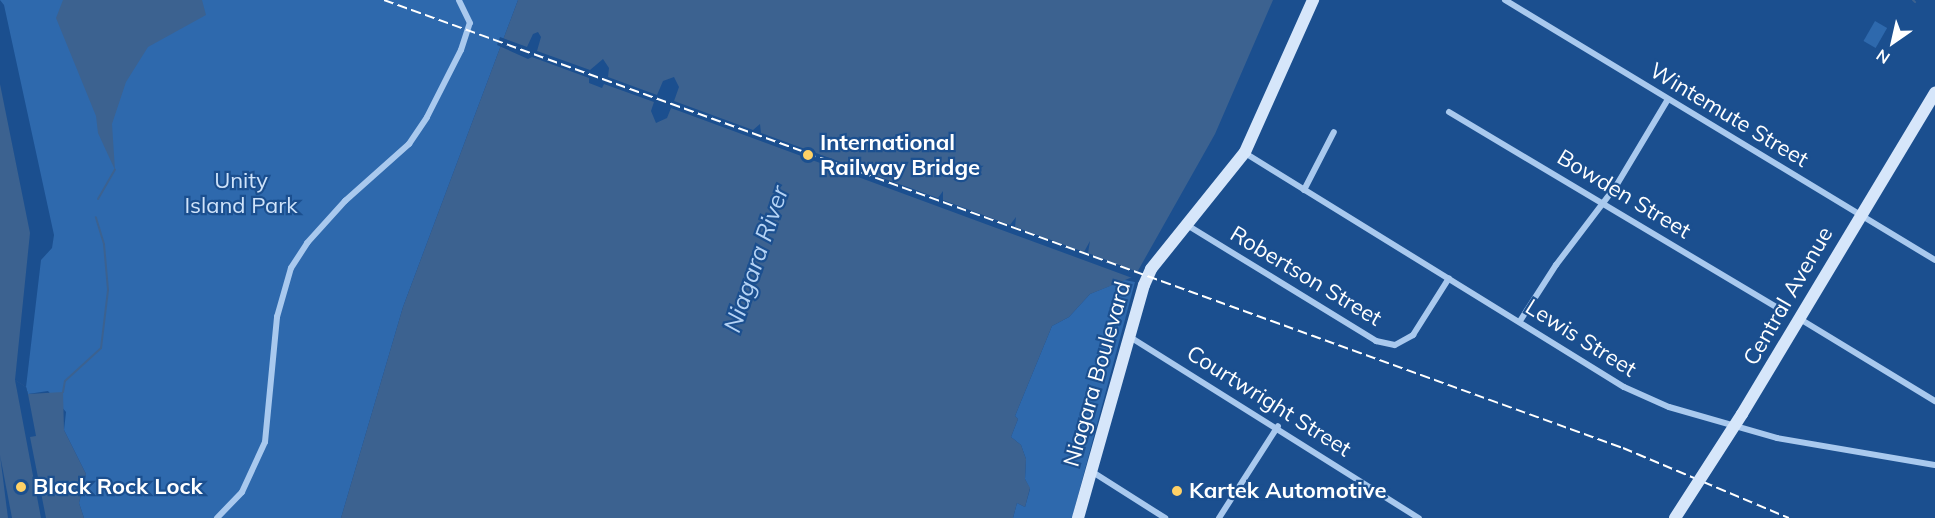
<!DOCTYPE html>
<style>
body{margin:0}
#map{position:relative;width:1935px;height:518px;overflow:hidden;background:#1b4f8f;font-family:Mulish,sans-serif}
div>[style]{position:absolute}
[style*='--x']{left:calc(var(--x)*1px);top:calc(var(--y)*1px);width:calc(var(--w)*1px);rotate:calc(var(--a)*1deg)}
.green>*{inset:0;background:#2e69ad;transform-origin:0 0}
.water>*{inset:0;background:#3c6290}
.pier>*{inset:0;background:#1b4f8f}
.stream>*{height:2px;margin:-1px;padding:0 1px;transform-origin:1px;border-radius:1px;background:#3c6290}
.street>*{height:6px;margin:-3px;padding:0 3px;transform-origin:3px;border-radius:3px;background:#a9c9ee}
.secondary>*{height:12px;margin:-6px;padding:0 6px;transform-origin:6px;border-radius:6px;background:#d6e6fa}
.rail>*{height:2px;margin-top:-1px;transform-origin:0;background:repeating-linear-gradient(90deg,#fff 0 10px,transparent 0 14.5px)}
.secondary-bridge>*{height:12px;margin:-6px;padding:0 6px;transform-origin:6px;border-radius:6px;background:#d6e6fa}
.dots>*{width:16px;height:16px;translate:-50% -50%;box-sizing:border-box;border:3px solid #1b4f8f;border-radius:50%}
span{translate:-50% -50%;white-space:nowrap;text-align:center;line-height:1.15;-webkit-text-stroke:4.5px #1b4f8f;paint-order:stroke}
.street-label{font-size:22px;color:#fff}
.poi-label{font-size:22px;color:#fff;font-weight:700}
.left{translate:0 -50%;text-align:left}
.park-label{font-size:22px;color:#cfe3fa}
.water-label{font-size:24px;color:#b5d3f5;font-style:italic}
.north{position:absolute;left:1863px;top:12px;width:60px;height:60px;-webkit-text-stroke:4px #1b4f8f;paint-order:stroke;rotate:214deg;font-size:16px;font-weight:700;line-height:24px;text-align:center;color:#fff}
.north::after{content:'';display:block;margin:auto;width:21px;height:27px;background:#fff;clip-path:polygon(50% 0,100% 100%,50% 72%,0 100%)}
</style>
<div id="map">
<div class="green">
<i style="clip-path:polygon(0 0,518px 0,403px 307px,341px 518px,84px 518px,79px 503px,86px 474px,64px 430px,66px 412px,48px 391px,28px 394px,26px 387px,41px 260px,52px 248px,54px 235px,4px 5px)"></i>
<i style="left:1875px;top:21px;width:14px;height:23px;rotate:30deg"></i>
<i style="clip-path:polygon(1124px 280px,1135px 282px,1072px 518px,1013px 518px,1017px 503px,1025px 507px,1030px 489px,1025px 479px,1026px 459px,1021px 445px,1011px 437px,1018px 419px,1015px 416px,1052px 326px,1069px 317px,1090px 294px)"></i>
</div>
<div class="water">
<i style="clip-path:polygon(63px 0,202px 0,206px 15px,148px 47px,126px 82px,112px 124px,115px 170px,98px 133px,96px 116px,56px 18px)"></i>
<i style="clip-path:polygon(518px 0,1273px 0,1215px 134px,1135px 276px,1090px 294px,1069px 317px,1052px 326px,1015px 416px,1018px 419px,1011px 437px,1021px 445px,1026px 459px,1025px 479px,1030px 488px,1025px 507px,1017px 503px,1013px 518px,341px 518px,403px 307px)"></i>
<i style="clip-path:polygon(0 84px,30px 233px,15px 380px,26px 387px,28px 394px,63px 392px,64px 430px,86px 474px,79px 503px,84px 518px,0 518px)"></i>
</div>
<div class="pier">
<i style="clip-path:polygon(538px 32px,541px 37px,537px 51px,590px 70px,603px 59px,609px 68px,608px 77px,657px 95px,663px 81px,674px 77px,679px 87px,674px 101px,753px 130px,760px 124px,761px 133px,846px 164px,852px 157px,852px 167px,938px 198px,943px 191px,943px 200px,1010px 225px,1016px 217px,1015px 227px,1084px 252px,1090px 241px,1088px 253px,1140px 273px,1135px 279px,671px 108px,667px 118px,656px 123px,651px 111px,654px 102px,604px 84px,602px 88px,589px 83px,589px 78px,532px 57px,528px 59px,497px 45px,500px 37px,527px 47px,533px 34px)"></i>
<i style="clip-path:polygon(15px 380px,26px 387px,28px 394px,36px 436px,30px 437px,46px 518px,41px 518px)"></i>
<i style="clip-path:polygon(0 455px,12px 518px,8px 518px)"></i>
</div>
<div class="stream">
<i style="--x:1913;--y:0;--w:3;--a:45"></i>
<i style="--x:98;--y:199;--w:34;--a:-60"></i>
<i style="--x:63;--y:392;--w:11;--a:-80"></i>
<i style="--x:65;--y:381;--w:49;--a:-42.5"></i>
<i style="--x:101;--y:348;--w:58;--a:-83.1"></i>
<i style="--x:108;--y:290;--w:46;--a:-95"></i>
<i style="--x:104;--y:244;--w:28;--a:-107"></i>
</div>
<div class="street">
<i style="--x:1505;--y:0;--w:502;--a:31.16"></i>
<i style="--x:1449;--y:112;--w:385;--a:30.8"></i>
<i style="--x:1245;--y:153;--w:445;--a:31.7"></i>
<i style="--x:1624;--y:387;--w:49;--a:24"></i>
<i style="--x:1669;--y:407;--w:112;--a:16"></i>
<i style="--x:1777;--y:438;--w:160;--a:9.7"></i>
<i style="--x:1304;--y:190;--w:65;--a:-62.7"></i>
<i style="--x:1187;--y:225;--w:222;--a:31.5"></i>
<i style="--x:1376;--y:341;--w:19;--a:12"></i>
<i style="--x:1395;--y:345;--w:21;--a:-29"></i>
<i style="--x:1413;--y:335;--w:67;--a:-57.7"></i>
<i style="--x:1800;--y:319;--w:158;--a:31.3"></i>
<i style="--x:1520;--y:321;--w:67;--a:-57.3"></i>
<i style="--x:1556;--y:265;--w:99;--a:-52.8"></i>
<i style="--x:1616;--y:186;--w:101;--a:-59.1"></i>
<i style="--x:1130;--y:337;--w:341;--a:32.1"></i>
<i style="--x:1091;--y:471;--w:88;--a:32.4"></i>
<i style="--x:217;--y:518;--w:36;--a:-46"></i>
<i style="--x:242;--y:492;--w:55;--a:-65.3"></i>
<i style="--x:265;--y:442;--w:126;--a:-84.5"></i>
<i style="--x:277;--y:317;--w:51;--a:-74.1"></i>
<i style="--x:291;--y:268;--w:30;--a:-57"></i>
<i style="--x:307;--y:243;--w:57;--a:-47.9"></i>
<i style="--x:345;--y:201;--w:86;--a:-41.7"></i>
<i style="--x:409;--y:144;--w:32;--a:-56"></i>
<i style="--x:427;--y:117;--w:75;--a:-63.1"></i>
<i style="--x:461;--y:50;--w:28;--a:-72"></i>
<i style="--x:470;--y:23;--w:25;--a:-116"></i>
<i style="--x:1219;--y:518;--w:109;--a:-57.3"></i>
</div>
<div class="secondary">
<i style="--x:1742;--y:414;--w:375;--a:-59"></i>
<i style="--x:1078;--y:518;--w:242;--a:-74.2"></i>
<i style="--x:1144;--y:285;--w:17;--a:-66"></i>
<i style="--x:1151;--y:269;--w:150;--a:-51.2"></i>
<i style="--x:1245;--y:152;--w:167;--a:-65.9"></i>
</div>
<div class="rail">
<i style="--x:384;--y:0;--w:1318;--a:19.88"></i>
<i style="--x:1623;--y:448;--w:180;--a:22.9"></i>
</div>
<div class="secondary-bridge">
<i style="--x:1675;--y:518;--w:124;--a:-57.2"></i>
</div>
<div class="dots">
<i style="left:808px;top:155px;background:#ffd166"></i>
<i style="left:21px;top:487px;background:#ffd166"></i>
<i style="left:1177px;top:491px;background:#ffd166"></i>
</div>
<div class="street-label">
<span style="left:1729px;top:115px;rotate:31deg">Wintemute Street</span>
<span style="left:1624px;top:194px;rotate:31deg">Bowden Street</span>
<span style="left:1306px;top:276px;rotate:31deg">Robertson Street</span>
<span style="left:1788px;top:296px;rotate:-60deg">Central Avenue</span>
<span style="left:1581px;top:338px;rotate:32deg">Lewis Street</span>
<span style="left:1097px;top:374px;rotate:-74deg">Niagara Boulevard</span>
<span style="left:1269px;top:401px;rotate:32deg">Courtwright Street</span>
</div>
<div class="poi-label">
<span class="left" style="left:820px;top:155px">International<br>Railway Bridge</span>
<span class="left" style="left:33px;top:487px">Black Rock Lock</span>
<span class="left" style="left:1189px;top:491px">Kartek Automotive</span>
</div>
<div class="park-label">
<span style="left:241px;top:193px">Unity<br>Island Park</span>
</div>
<div class="water-label">
<span style="left:756px;top:259px;rotate:-71deg">Niagara River</span>
</div>
<div class="north">N</div>
</div>
